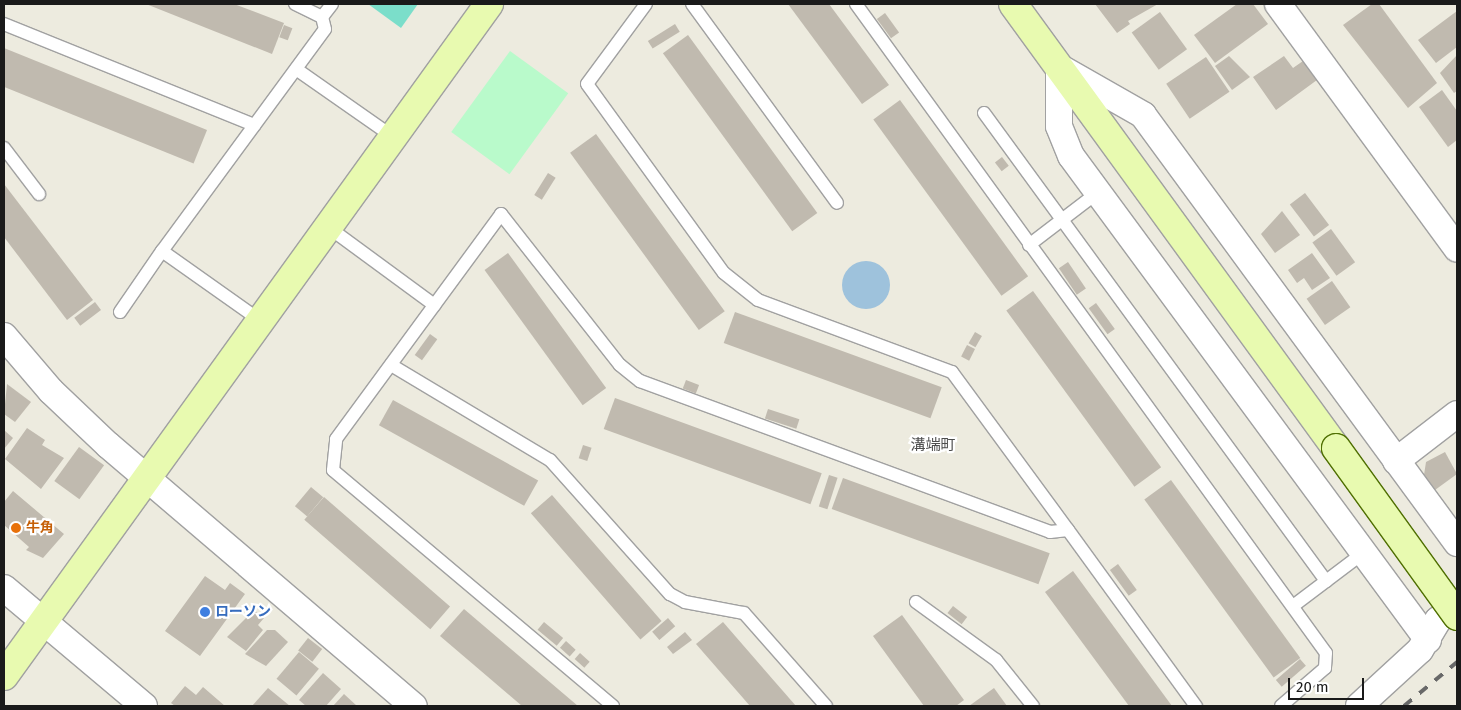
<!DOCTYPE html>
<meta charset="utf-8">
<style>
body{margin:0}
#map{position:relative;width:1461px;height:710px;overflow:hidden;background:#edebdf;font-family:"Fira Sans","Noto Sans JP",sans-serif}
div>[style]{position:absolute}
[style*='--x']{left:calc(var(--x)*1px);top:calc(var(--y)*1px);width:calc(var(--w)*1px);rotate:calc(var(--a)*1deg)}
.park>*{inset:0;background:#b9facb;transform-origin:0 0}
.pitch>*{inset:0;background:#7bdeca}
.water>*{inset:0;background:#9ec2dc}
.round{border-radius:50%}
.building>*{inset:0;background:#c0baaf;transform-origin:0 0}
.roads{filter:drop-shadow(1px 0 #a1a1a1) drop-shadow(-1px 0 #a1a1a1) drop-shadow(0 1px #a1a1a1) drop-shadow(0 -1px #a1a1a1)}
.lane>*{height:12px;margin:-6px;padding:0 6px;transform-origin:6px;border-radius:6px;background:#fff}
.street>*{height:26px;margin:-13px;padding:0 13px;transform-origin:13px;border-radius:13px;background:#fff}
.secondary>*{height:28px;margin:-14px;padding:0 14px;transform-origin:14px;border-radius:14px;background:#e8fab0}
.rail>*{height:4px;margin-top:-2px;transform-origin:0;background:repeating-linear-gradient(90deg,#686868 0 10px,transparent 0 20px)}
.bridges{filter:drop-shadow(1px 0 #507003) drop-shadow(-1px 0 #507003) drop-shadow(0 1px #507003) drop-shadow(0 -1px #507003)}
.secondary-bridge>*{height:28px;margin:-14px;padding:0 14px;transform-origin:14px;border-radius:14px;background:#e8fab0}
.dots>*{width:14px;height:14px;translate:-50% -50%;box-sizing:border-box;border:2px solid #fff;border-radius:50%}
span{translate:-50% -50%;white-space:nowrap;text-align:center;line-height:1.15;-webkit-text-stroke:4.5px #fff;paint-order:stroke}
.food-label{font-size:14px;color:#c56008;font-weight:700}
.left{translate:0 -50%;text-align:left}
.shop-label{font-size:14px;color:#366cbe;font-weight:700}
.neighbourhood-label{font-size:15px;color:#4d4d4d}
.frame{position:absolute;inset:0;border:5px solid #1a1a1a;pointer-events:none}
.scale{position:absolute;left:1288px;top:678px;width:76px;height:22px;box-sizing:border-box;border:2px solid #1a1a1a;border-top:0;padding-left:6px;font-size:15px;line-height:18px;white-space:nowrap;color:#1a1a1a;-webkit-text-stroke:4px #fff;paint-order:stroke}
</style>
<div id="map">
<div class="park">
<i style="left:510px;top:51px;width:72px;height:100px;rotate:36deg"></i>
</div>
<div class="pitch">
<i style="clip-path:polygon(368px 4px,418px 4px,401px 28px)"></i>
</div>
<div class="water">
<i class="round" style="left:842px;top:261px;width:48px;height:48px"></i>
</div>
<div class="building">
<i style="clip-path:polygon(146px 4px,234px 4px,284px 23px,272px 54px)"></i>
<i style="clip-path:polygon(788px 4px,829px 4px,889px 85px,862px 104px)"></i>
<i style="clip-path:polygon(1095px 4px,1158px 4px,1128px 21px,1130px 24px,1117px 33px)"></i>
<i style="clip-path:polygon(1237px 4px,1253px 4px,1268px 24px,1215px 63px,1194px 35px)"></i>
<i style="clip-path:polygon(1372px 4px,1379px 4px,1437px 83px,1408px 108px,1343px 25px)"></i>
<i style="clip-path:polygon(1457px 11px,1457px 47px,1436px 63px,1418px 40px)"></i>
<i style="left:1160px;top:12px;width:46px;height:35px;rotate:54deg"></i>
<i style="left:885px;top:13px;width:24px;height:10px;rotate:54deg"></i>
<i style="left:675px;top:24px;width:9px;height:32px;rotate:58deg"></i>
<i style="left:284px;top:25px;width:9px;height:13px;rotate:21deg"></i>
<i style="left:688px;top:35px;width:220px;height:31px;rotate:54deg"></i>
<i style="left:4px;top:48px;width:219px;height:36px;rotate:22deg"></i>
<i style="clip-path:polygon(1457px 55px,1457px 91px,1454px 93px,1440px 73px)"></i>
<i style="clip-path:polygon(1229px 56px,1250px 77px,1232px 90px,1215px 66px)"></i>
<i style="clip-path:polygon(1284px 56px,1293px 68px,1303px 61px,1317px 80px,1276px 110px,1253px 77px)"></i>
<i style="left:1206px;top:57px;width:42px;height:48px;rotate:56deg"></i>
<i style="clip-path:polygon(1442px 90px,1457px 111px,1457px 140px,1448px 147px,1419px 107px)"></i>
<i style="left:900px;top:100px;width:218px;height:33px;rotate:54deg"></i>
<i style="left:596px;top:134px;width:219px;height:32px;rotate:54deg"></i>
<i style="left:1002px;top:157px;width:11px;height:9px;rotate:52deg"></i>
<i style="left:548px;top:173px;width:9px;height:26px;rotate:32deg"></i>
<i style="clip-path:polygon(4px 184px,93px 300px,67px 320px,4px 237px)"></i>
<i style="left:1305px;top:193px;width:40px;height:19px;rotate:53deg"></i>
<i style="clip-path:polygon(1282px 211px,1300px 235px,1275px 253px,1261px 234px)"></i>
<i style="left:1331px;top:229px;width:41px;height:23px;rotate:54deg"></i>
<i style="left:508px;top:253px;width:167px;height:29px;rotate:54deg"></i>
<i style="clip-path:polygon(1312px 253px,1330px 278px,1312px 290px,1304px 278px,1297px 283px,1288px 270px)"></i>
<i style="left:1068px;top:262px;width:32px;height:11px;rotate:56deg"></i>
<i style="left:1332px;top:281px;width:32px;height:31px;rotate:55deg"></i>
<i style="left:1033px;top:291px;width:218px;height:33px;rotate:54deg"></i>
<i style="left:95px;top:302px;width:10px;height:26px;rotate:53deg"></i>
<i style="left:1096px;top:303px;width:32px;height:9px;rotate:54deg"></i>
<i style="left:735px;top:312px;width:220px;height:33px;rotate:20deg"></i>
<i style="left:975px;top:332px;width:8px;height:13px;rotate:30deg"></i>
<i style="left:430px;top:334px;width:9px;height:26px;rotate:36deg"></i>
<i style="left:967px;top:345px;width:9px;height:13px;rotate:27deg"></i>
<i style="left:686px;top:380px;width:14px;height:9px;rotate:21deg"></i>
<i style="clip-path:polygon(7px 384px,31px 402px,15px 422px,4px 414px)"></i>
<i style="left:615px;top:398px;width:220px;height:33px;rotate:20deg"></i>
<i style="left:393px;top:400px;width:166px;height:29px;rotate:29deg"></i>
<i style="left:768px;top:409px;width:33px;height:10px;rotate:18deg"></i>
<i style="clip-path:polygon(27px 428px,45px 440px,42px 445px,64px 458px,41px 489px,5px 459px)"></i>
<i style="clip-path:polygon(4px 430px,13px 438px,4px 449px)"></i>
<i style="left:583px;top:445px;width:9px;height:14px;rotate:18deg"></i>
<i style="left:79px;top:447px;width:31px;height:42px;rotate:36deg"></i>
<i style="clip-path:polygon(1445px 452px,1457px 474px,1435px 490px,1424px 475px,1426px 462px)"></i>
<i style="left:829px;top:475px;width:9px;height:33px;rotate:18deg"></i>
<i style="left:843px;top:478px;width:220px;height:33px;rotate:20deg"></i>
<i style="left:1171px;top:480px;width:220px;height:33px;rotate:54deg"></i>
<i style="left:311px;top:487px;width:16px;height:25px;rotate:40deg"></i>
<i style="clip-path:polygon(13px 491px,64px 534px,43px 558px,26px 550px,29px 547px,4px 525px,4px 502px)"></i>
<i style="left:552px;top:495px;width:167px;height:28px;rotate:49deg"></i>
<i style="left:324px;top:497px;width:167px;height:30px;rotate:41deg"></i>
<i style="left:1118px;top:564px;width:32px;height:10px;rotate:54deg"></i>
<i style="clip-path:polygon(1073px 571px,1172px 706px,1129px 706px,1045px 592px)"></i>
<i style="clip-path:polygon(205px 576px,225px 590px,230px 583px,245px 594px,200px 656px,165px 631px)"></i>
<i style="left:953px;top:606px;width:18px;height:9px;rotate:38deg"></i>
<i style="clip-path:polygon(464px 609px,578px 706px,522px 706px,440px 636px)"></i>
<i style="clip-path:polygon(254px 610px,264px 618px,258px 625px,263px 630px,246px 651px,227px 637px)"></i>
<i style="clip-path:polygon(902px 615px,964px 700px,956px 706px,924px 706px,873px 636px)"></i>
<i style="left:668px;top:618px;width:11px;height:21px;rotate:49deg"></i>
<i style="left:544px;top:622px;width:25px;height:10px;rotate:40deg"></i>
<i style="clip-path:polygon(723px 622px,796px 706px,750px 706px,696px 644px)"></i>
<i style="clip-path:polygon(267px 630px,275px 630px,288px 642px,266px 666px,245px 654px)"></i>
<i style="clip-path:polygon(685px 632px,692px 640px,673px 654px,667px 647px)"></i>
<i style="left:308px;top:638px;width:18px;height:16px;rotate:38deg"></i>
<i style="left:566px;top:641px;width:13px;height:9px;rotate:42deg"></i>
<i style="left:299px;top:652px;width:26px;height:35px;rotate:40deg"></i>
<i style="left:580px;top:653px;width:13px;height:8px;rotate:42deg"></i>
<i style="left:1300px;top:659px;width:9px;height:32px;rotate:49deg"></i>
<i style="clip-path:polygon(323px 673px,341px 689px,326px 706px,306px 706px,299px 700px)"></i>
<i style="clip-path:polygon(185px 686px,196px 695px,203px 687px,225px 706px,175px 706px,171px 703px)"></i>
<i style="clip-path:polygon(268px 688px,290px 706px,252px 706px)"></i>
<i style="clip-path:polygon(994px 688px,1007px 706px,969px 706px)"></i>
<i style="clip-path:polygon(344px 694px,357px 706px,333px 706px)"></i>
</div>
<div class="roads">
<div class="lane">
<i style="--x:646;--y:4;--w:99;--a:126.4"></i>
<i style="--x:587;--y:84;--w:233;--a:54.1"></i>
<i style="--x:724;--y:273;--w:43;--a:38.5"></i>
<i style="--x:758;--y:300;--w:207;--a:20.4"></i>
<i style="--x:952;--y:372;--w:196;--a:53.7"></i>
<i style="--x:692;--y:4;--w:246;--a:53.9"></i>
<i style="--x:856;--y:4;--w:801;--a:54.09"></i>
<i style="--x:1326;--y:653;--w:15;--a:94"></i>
<i style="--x:1325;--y:668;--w:58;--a:139.2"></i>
<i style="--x:322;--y:17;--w:16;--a:-52"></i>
<i style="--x:4;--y:24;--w:270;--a:22"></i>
<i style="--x:296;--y:69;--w:118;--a:35"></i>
<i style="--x:984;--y:113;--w:580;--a:53.84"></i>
<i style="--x:4;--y:148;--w:58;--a:52.7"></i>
<i style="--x:328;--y:227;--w:132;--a:36.3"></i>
<i style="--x:1029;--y:245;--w:86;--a:-37.4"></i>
<i style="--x:162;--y:251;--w:275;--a:-53.7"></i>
<i style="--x:325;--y:29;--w:12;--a:-104"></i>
<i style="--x:322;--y:17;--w:30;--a:-154"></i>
<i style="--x:120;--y:312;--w:74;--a:-55.5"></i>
<i style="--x:162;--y:251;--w:121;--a:35.3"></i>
<i style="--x:391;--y:365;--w:185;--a:30.9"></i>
<i style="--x:550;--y:460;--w:180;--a:48.2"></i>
<i style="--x:670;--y:594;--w:17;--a:28"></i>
<i style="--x:685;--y:602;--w:60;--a:10.6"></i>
<i style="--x:744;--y:613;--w:124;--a:48.6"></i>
<i style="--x:916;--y:602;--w:99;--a:35.9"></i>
<i style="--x:996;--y:660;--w:59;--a:51.2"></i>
<i style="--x:1293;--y:606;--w:88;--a:-37.1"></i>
<i style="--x:613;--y:706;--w:366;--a:-139.9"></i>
<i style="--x:333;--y:470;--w:31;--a:-84"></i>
<i style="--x:336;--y:439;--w:279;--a:-53.7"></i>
<i style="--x:501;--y:214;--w:192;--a:51.8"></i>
<i style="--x:620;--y:365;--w:26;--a:39"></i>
<i style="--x:640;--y:381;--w:437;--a:20.2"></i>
<i style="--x:1050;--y:532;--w:18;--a:-6"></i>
<i style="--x:1068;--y:530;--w:218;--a:54"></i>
</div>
<div class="street">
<i style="--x:1278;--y:4;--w:303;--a:53.8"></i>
<i style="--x:4;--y:336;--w:72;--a:49.5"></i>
<i style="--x:51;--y:391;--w:79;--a:43.5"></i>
<i style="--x:108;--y:445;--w:402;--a:40.5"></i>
<i style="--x:1396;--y:461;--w:77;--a:-37.6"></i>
<i style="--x:4;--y:588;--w:183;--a:40.1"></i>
<i style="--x:1428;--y:640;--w:601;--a:-126.41"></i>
<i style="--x:1071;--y:156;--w:32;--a:-112"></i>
<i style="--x:1059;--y:126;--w:59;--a:-90"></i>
<i style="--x:1059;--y:67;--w:97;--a:29.7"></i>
<i style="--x:1143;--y:115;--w:531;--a:53.73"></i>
<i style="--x:1359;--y:706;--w:83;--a:-42.6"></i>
<i style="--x:1420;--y:650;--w:35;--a:-59"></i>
<i style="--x:1438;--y:620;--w:24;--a:-38"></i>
</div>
<div class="secondary">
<i style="--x:1013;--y:4;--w:549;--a:53.96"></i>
<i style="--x:4;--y:676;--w:829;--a:-54.18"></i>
</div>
</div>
<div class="rail">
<i style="--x:1404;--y:706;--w:69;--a:-39.7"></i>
</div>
<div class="bridges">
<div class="secondary-bridge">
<i style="--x:1336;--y:448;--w:207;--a:54.2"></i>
</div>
</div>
<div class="dots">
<i style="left:16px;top:528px;background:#e8710a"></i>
<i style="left:205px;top:612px;background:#3f7fe0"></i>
</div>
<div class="food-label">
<span class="left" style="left:26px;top:528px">牛角</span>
</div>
<div class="shop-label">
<span class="left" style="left:215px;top:612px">ローソン</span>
</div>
<div class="neighbourhood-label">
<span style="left:933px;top:446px">溝端町</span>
</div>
<div class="frame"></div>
<div class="scale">20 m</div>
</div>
